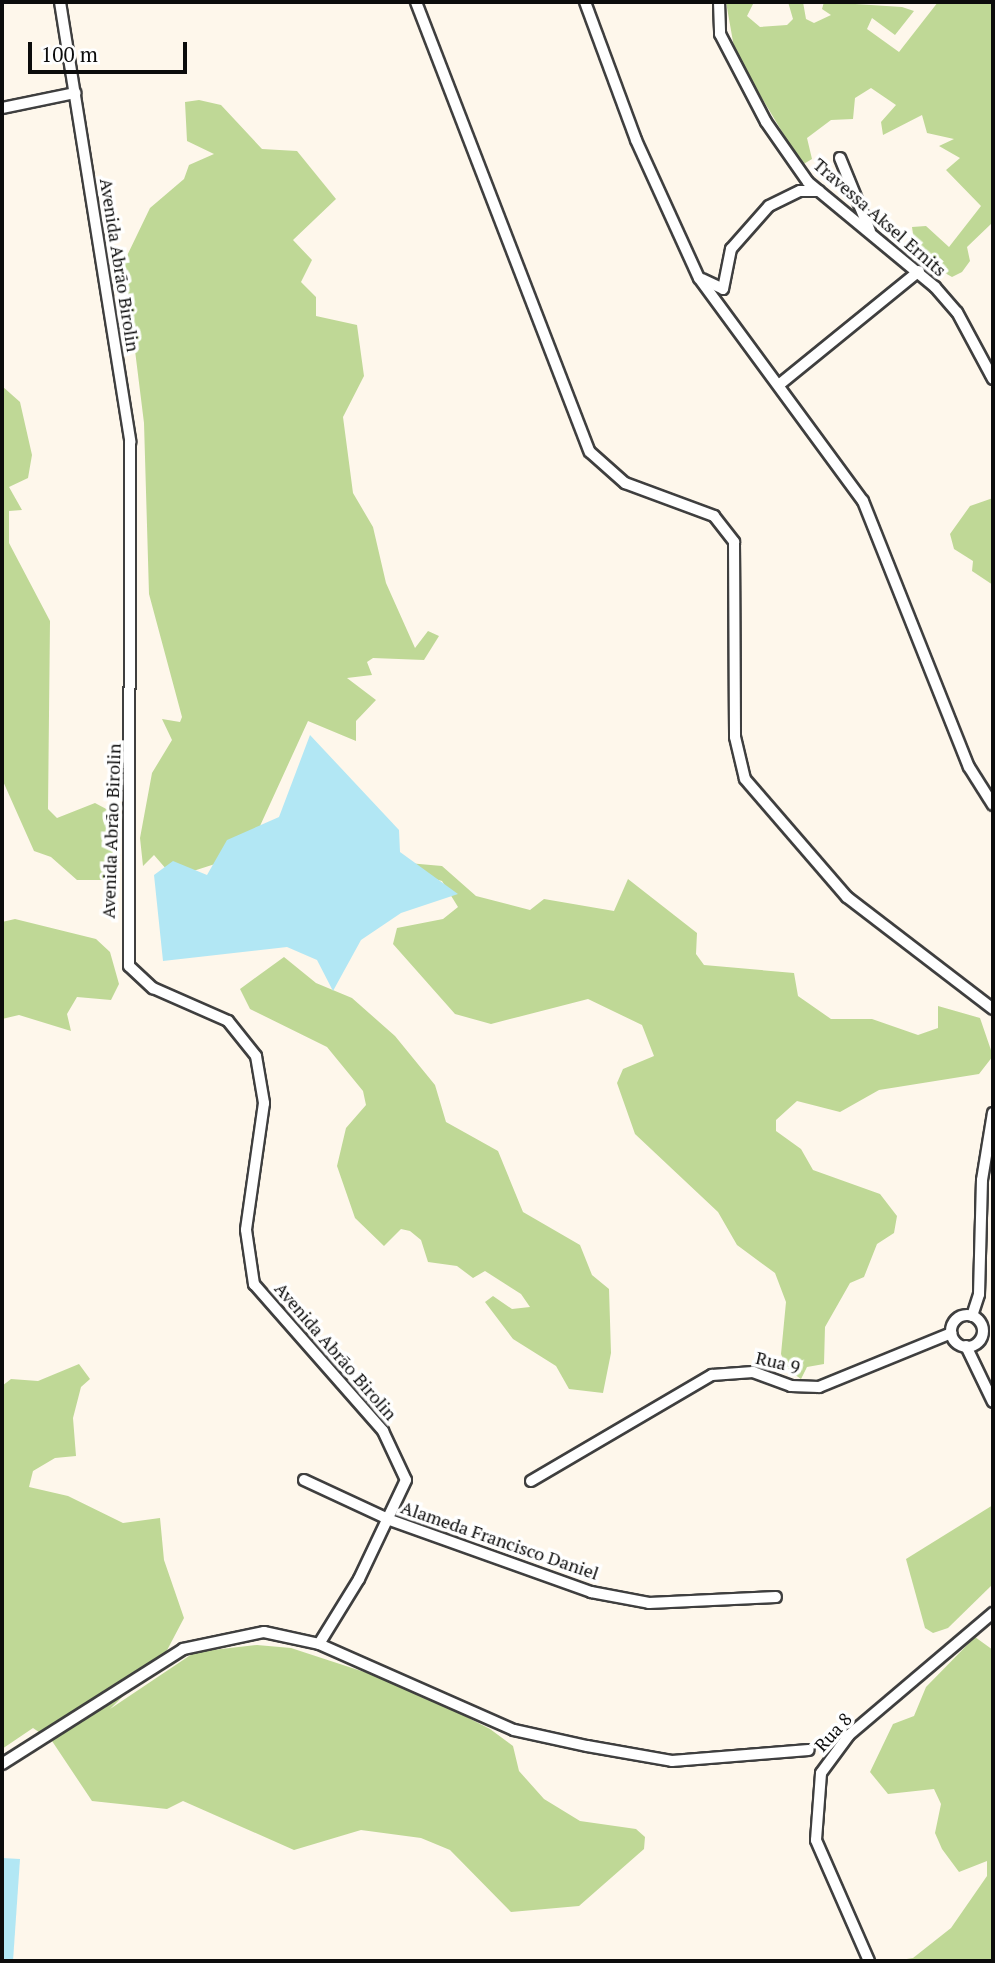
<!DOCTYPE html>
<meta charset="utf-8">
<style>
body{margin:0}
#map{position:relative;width:995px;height:1963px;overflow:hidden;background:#fef7eb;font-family:"PT Serif",serif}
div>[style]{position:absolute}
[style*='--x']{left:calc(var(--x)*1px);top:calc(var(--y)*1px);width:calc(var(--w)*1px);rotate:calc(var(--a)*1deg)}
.forest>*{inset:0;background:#bfd896}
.water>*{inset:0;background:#b2e7f4}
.roads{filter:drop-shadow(2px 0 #3f3f3f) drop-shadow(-2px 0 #3f3f3f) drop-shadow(0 2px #3f3f3f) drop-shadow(0 -2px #3f3f3f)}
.minor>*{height:10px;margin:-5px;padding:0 5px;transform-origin:5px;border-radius:5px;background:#fff}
.minor>.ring{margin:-5px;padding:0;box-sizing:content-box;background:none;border:10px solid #fff;border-radius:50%}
span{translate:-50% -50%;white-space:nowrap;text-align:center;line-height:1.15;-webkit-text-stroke:7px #fff;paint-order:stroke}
.street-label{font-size:18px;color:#0c0c0c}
.frame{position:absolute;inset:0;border:4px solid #0c0c0c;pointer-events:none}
.scale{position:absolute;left:28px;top:42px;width:159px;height:32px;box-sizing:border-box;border:4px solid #0c0c0c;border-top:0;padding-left:9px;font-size:21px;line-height:24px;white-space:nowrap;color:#0c0c0c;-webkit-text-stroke:5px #fff;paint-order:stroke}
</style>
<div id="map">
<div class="forest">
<i style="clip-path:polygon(726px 2px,754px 2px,747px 16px,760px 27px,787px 25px,793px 19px,788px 2px,803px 2px,806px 19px,814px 23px,831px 15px,822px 9px,824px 2px,902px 7px,914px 11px,895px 35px,872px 18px,867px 29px,899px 52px,938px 2px,993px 4px,992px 223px,967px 247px,970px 261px,962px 272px,952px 277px,938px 269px,914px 241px,912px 227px,926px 226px,949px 247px,981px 206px,946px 170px,960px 158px,939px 146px,954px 139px,927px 133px,922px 115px,883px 135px,881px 122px,896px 105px,871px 88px,855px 98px,853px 119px,831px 120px,807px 138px,812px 159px,802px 165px,735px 53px)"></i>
<i style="clip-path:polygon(199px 100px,221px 105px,262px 149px,297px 151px,336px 199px,293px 240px,312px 260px,301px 282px,316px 297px,316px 316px,357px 325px,364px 376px,343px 417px,353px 493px,373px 527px,386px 583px,415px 648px,428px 631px,439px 636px,424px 660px,373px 658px,367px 662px,372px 675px,347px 678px,376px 700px,356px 721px,356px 741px,308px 721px,260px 826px,215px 864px,187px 873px,167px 870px,154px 855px,143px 866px,140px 838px,152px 773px,172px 740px,162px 719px,180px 722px,182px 717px,149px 594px,144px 423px,124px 262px,150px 208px,184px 179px,189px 165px,214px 154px,187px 141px,185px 102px)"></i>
<i style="clip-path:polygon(2px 386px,20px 402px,32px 455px,28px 478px,9px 487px,22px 510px,9px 511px,9px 543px,50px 621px,48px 809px,57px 818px,95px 803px,110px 811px,118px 837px,103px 880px,77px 880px,51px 857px,34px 851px,2px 779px)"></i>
<i style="clip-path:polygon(993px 498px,993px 585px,972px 571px,973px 561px,954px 549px,950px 534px,970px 506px)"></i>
<i style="clip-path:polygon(408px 863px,442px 866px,476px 896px,530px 910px,544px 899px,614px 911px,628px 879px,697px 933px,696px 954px,704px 965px,794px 973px,798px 996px,831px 1019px,872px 1019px,918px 1035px,938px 1028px,938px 1006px,980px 1018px,993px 1056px,979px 1074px,879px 1090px,840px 1112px,797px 1101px,776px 1120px,776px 1131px,801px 1149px,813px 1170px,880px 1194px,897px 1216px,894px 1233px,877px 1244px,864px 1277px,850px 1283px,825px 1327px,824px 1364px,807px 1367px,801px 1379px,787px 1369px,781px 1354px,786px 1302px,775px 1273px,737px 1245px,718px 1212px,635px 1134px,617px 1083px,623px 1069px,654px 1056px,642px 1025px,588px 999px,491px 1024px,455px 1014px,393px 944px,397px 928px,443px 919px,458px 907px,442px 881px,411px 872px)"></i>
<i style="clip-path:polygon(15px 919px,96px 939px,110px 952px,119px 984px,111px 1000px,77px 997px,67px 1014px,71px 1031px,19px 1015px,2px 1019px,2px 922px)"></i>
<i style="clip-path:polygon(284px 957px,316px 983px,352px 998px,395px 1036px,435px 1085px,446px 1122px,498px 1151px,523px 1212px,580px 1245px,592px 1275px,609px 1289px,611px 1353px,603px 1393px,569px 1389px,556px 1366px,513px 1339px,485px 1302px,493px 1296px,512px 1309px,530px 1307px,521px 1294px,485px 1271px,473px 1278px,457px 1266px,428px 1262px,421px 1240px,410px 1231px,401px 1229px,384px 1246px,355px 1218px,337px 1166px,346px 1128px,366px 1105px,363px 1091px,327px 1047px,250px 1009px,240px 989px)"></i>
<i style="clip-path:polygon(79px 1364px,90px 1379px,81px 1387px,73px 1418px,76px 1456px,55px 1458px,33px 1471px,29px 1487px,68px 1496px,123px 1523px,160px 1518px,164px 1560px,184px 1618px,164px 1656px,110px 1709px,195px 1652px,257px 1645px,291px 1648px,404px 1685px,490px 1729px,513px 1746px,519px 1771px,544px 1799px,580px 1821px,636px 1829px,645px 1837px,644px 1849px,579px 1906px,511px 1912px,450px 1850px,421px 1838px,361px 1830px,294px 1850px,183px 1801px,167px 1809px,92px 1801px,52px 1741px,33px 1728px,2px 1749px,2px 1386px,11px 1379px,38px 1381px)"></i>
<i style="clip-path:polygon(993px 1505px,993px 1584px,948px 1628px,933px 1633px,925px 1628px,906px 1559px)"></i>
<i style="clip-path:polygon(975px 1637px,993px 1650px,993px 1961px,894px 1961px,913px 1958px,951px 1928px,987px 1876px,987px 1861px,959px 1872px,942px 1849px,935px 1833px,941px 1804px,934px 1789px,888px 1794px,870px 1772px,893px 1724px,914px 1716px,926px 1687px)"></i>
</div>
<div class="water">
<i style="clip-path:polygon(310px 735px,399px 830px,400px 852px,458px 894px,401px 913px,361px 940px,333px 991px,317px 960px,287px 947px,163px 961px,154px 875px,173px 861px,207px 875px,227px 840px,279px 817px)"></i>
<i style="clip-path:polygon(2px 1858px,20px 1859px,13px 1961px,2px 1961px)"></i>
</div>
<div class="roads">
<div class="minor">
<i style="--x:60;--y:2;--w:445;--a:80.9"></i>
<i style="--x:130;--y:441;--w:525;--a:90.11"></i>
<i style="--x:129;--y:966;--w:33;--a:43"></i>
<i style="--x:153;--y:988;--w:82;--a:23.7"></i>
<i style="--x:228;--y:1021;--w:45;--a:51.3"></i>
<i style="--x:256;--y:1056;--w:48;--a:80.3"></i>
<i style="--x:264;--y:1103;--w:128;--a:98.1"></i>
<i style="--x:246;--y:1230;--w:55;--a:81.6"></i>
<i style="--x:254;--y:1284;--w:196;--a:48.7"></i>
<i style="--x:383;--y:1431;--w:54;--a:64.9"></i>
<i style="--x:406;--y:1480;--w:110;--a:115.4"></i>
<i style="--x:359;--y:1579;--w:76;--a:121.6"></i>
<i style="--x:416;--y:2;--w:482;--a:68.9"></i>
<i style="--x:590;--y:452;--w:47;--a:41.5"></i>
<i style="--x:625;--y:483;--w:95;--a:20.3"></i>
<i style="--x:714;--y:516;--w:33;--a:52"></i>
<i style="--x:734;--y:542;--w:195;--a:89.7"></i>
<i style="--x:735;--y:737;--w:43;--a:76.6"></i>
<i style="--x:745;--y:779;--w:156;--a:49.2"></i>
<i style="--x:847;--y:897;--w:184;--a:37.5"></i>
<i style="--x:585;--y:2;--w:147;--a:69.7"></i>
<i style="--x:636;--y:140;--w:152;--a:65.5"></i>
<i style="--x:699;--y:278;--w:277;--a:53.7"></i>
<i style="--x:863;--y:501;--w:286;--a:68.3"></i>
<i style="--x:969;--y:767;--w:45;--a:57.7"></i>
<i style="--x:719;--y:2;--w:32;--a:88"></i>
<i style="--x:720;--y:34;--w:99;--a:62.4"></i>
<i style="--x:766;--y:122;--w:73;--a:55"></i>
<i style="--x:808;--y:182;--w:165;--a:39.6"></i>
<i style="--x:935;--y:287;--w:33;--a:49"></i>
<i style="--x:957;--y:312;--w:76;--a:61.8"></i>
<i style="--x:2;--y:108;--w:75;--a:-11.6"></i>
<i style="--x:840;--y:158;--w:79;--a:67.7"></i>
<i style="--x:702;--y:279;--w:23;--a:25"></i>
<i style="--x:723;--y:289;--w:41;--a:-78.7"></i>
<i style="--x:731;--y:249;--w:57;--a:-48.5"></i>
<i style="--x:769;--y:206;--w:34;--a:-26"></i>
<i style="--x:800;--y:191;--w:19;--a:0"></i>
<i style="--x:780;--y:384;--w:179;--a:-39.1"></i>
<i class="ring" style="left:951px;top:1315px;width:22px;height:22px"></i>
<i style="--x:972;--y:1316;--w:23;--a:-72"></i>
<i style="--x:979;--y:1294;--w:114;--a:-88.5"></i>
<i style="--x:982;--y:1180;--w:68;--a:-80.7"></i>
<i style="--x:966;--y:1346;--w:62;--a:64.3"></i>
<i style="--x:304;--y:1480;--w:95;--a:24.9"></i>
<i style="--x:390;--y:1520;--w:214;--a:19.7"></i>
<i style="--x:591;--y:1592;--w:59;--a:10.7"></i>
<i style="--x:649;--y:1603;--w:127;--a:-2.7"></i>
<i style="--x:531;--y:1481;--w:210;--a:-30.4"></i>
<i style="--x:712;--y:1375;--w:41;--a:-4.2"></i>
<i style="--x:753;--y:1372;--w:40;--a:20.2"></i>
<i style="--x:791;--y:1386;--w:28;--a:2"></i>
<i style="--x:819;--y:1387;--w:143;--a:-22.2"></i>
<i style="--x:2;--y:1764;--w:214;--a:-32.4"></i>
<i style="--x:183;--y:1649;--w:83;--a:-11.9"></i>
<i style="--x:264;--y:1632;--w:56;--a:12.3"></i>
<i style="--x:319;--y:1644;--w:213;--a:23.8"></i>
<i style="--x:514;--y:1730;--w:75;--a:12.4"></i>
<i style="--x:587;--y:1746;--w:86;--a:10"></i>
<i style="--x:672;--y:1761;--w:137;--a:-4.6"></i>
<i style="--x:869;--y:1961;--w:132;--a:-113.7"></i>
<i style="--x:816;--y:1840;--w:67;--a:-85.7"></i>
<i style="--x:821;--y:1773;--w:47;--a:-53.6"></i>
<i style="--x:849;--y:1735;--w:189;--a:-40.3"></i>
</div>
</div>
<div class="street-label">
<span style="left:880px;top:217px;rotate:41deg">Travessa Aksel Ernits</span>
<span style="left:120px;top:265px;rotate:81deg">Avenida Abrão Birolin</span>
<span style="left:111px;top:831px;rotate:-88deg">Avenida Abrão Birolin</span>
<span style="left:336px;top:1351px;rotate:49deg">Avenida Abrão Birolin</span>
<span style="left:778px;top:1362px;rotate:13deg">Rua 9</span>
<span style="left:500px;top:1540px;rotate:19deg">Alameda Francisco Daniel</span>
<span style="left:833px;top:1732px;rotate:-48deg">Rua 8</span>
</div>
<div class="frame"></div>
<div class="scale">100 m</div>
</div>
